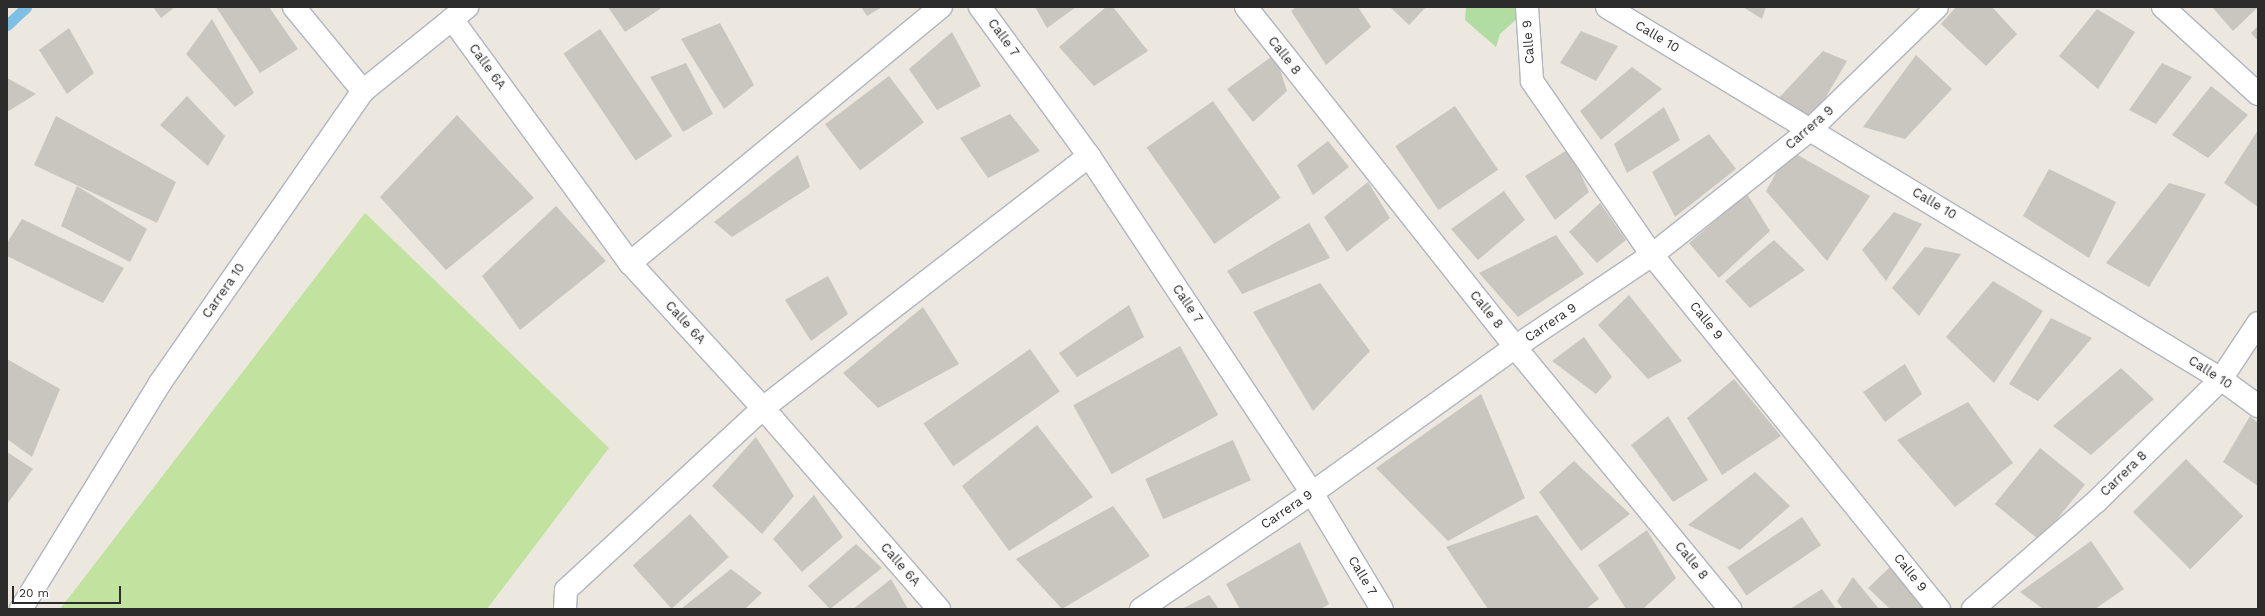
<!DOCTYPE html>
<style>
body{margin:0}
#map{position:relative;width:2265px;height:616px;overflow:hidden;background:#ece8e0;font-family:"Work Sans",sans-serif}
div>[style]{position:absolute}
[style*='--x']{left:calc(var(--x)*1px);top:calc(var(--y)*1px);width:calc(var(--w)*1px);rotate:calc(var(--a)*1deg)}
.green>*{inset:0;background:#b2dda2}
.pitch>*{inset:0;background:#c1e39f}
.stream>*{height:11px;margin:-5.5px;padding:0 5.5px;transform-origin:5.5px;border-radius:5.5px;background:#7ec0e4}
.building>*{inset:0;background:#c8c6be;transform-origin:0 0}
.roads{filter:drop-shadow(1px 0 #b3b5be) drop-shadow(-1px 0 #b3b5be) drop-shadow(0 1px #b3b5be) drop-shadow(0 -1px #b3b5be)}
.street>*{height:22px;margin:-11px;padding:0 11px;transform-origin:11px;border-radius:11px;background:#fff}
.secondary>*{height:22px;margin:-11px;padding:0 11px;transform-origin:11px;border-radius:11px;background:#fff}
span{translate:-50% -50%;white-space:nowrap;text-align:center;line-height:1.15;-webkit-text-stroke:3px #fff;paint-order:stroke}
.street-label{font-size:13px;color:#2c2c2c}
.frame{position:absolute;inset:0;border:8px solid #2c2c2c;pointer-events:none}
.scale{position:absolute;left:12px;top:586px;width:109px;height:18px;box-sizing:border-box;border:2px solid #2c2c2c;border-top:0;padding-left:5px;font-size:12px;line-height:14px;white-space:nowrap;color:#2c2c2c;-webkit-text-stroke:3px #fff;paint-order:stroke}
</style>
<div id="map">
<div class="green">
<i style="clip-path:polygon(1466px 7px,1530px 7px,1500px 34px,1496px 47px,1465px 20px)"></i>
</div>
<div class="pitch">
<i style="clip-path:polygon(365px 213px,609px 448px,487px 609px,60px 609px)"></i>
</div>
<div class="stream">
<i style="--x:7;--y:25;--w:26;--a:-43"></i>
</div>
<div class="building">
<i style="clip-path:polygon(153px 7px,175px 7px,161px 18px)"></i>
<i style="clip-path:polygon(216px 7px,269px 7px,298px 49px,260px 73px)"></i>
<i style="clip-path:polygon(608px 7px,663px 7px,625px 32px)"></i>
<i style="clip-path:polygon(861px 7px,882px 7px,867px 16px)"></i>
<i style="clip-path:polygon(1035px 7px,1076px 7px,1047px 28px)"></i>
<i style="clip-path:polygon(1106px 7px,1113px 7px,1148px 51px,1094px 86px,1059px 47px)"></i>
<i style="clip-path:polygon(1296px 7px,1358px 7px,1371px 27px,1326px 65px,1291px 11px)"></i>
<i style="clip-path:polygon(1390px 7px,1426px 7px,1409px 25px)"></i>
<i style="clip-path:polygon(1743px 7px,1766px 7px,1762px 19px)"></i>
<i style="clip-path:polygon(1956px 7px,1992px 7px,2017px 34px,1986px 66px,1941px 24px)"></i>
<i style="clip-path:polygon(2212px 7px,2258px 7px,2233px 31px)"></i>
<i style="clip-path:polygon(2097px 9px,2135px 32px,2098px 89px,2059px 56px)"></i>
<i style="clip-path:polygon(212px 19px,254px 93px,235px 107px,186px 54px)"></i>
<i style="clip-path:polygon(720px 23px,754px 85px,724px 109px,681px 39px)"></i>
<i style="clip-path:polygon(2258px 26px,2258px 41px,2251px 33px)"></i>
<i style="clip-path:polygon(69px 28px,94px 73px,67px 94px,39px 50px)"></i>
<i style="left:600px;top:29px;width:129px;height:44px;rotate:56deg"></i>
<i style="clip-path:polygon(1581px 31px,1618px 46px,1596px 81px,1560px 63px)"></i>
<i style="clip-path:polygon(952px 32px,981px 86px,937px 110px,909px 69px)"></i>
<i style="clip-path:polygon(1823px 51px,1847px 61px,1809px 126px,1775px 102px)"></i>
<i style="clip-path:polygon(1275px 54px,1287px 91px,1253px 122px,1227px 89px)"></i>
<i style="clip-path:polygon(1916px 55px,1952px 89px,1905px 139px,1863px 127px)"></i>
<i style="clip-path:polygon(686px 63px,713px 114px,683px 132px,650px 77px)"></i>
<i style="clip-path:polygon(2162px 63px,2192px 77px,2156px 124px,2129px 110px)"></i>
<i style="clip-path:polygon(1632px 67px,1662px 89px,1601px 140px,1580px 111px)"></i>
<i style="left:889px;top:76px;width:58px;height:80px;rotate:53deg"></i>
<i style="clip-path:polygon(7px 78px,36px 94px,7px 112px)"></i>
<i style="clip-path:polygon(2211px 86px,2248px 115px,2208px 158px,2172px 135px)"></i>
<i style="clip-path:polygon(187px 96px,225px 136px,208px 166px,160px 125px)"></i>
<i style="left:1213px;top:101px;width:118px;height:81px;rotate:55deg"></i>
<i style="left:1455px;top:106px;width:77px;height:72px;rotate:56deg"></i>
<i style="clip-path:polygon(1664px 107px,1680px 140px,1627px 173px,1614px 144px)"></i>
<i style="clip-path:polygon(1010px 114px,1040px 151px,988px 178px,960px 138px)"></i>
<i style="clip-path:polygon(457px 115px,534px 198px,446px 270px,380px 197px)"></i>
<i style="clip-path:polygon(56px 116px,176px 182px,157px 223px,34px 165px)"></i>
<i style="clip-path:polygon(2258px 130px,2258px 207px,2224px 183px)"></i>
<i style="clip-path:polygon(1709px 134px,1736px 169px,1675px 217px,1652px 172px)"></i>
<i style="clip-path:polygon(1328px 141px,1349px 167px,1313px 195px,1297px 165px)"></i>
<i style="clip-path:polygon(1569px 149px,1589px 192px,1555px 220px,1525px 176px)"></i>
<i style="clip-path:polygon(1789px 150px,1870px 196px,1827px 261px,1766px 191px)"></i>
<i style="clip-path:polygon(798px 155px,810px 187px,732px 237px,714px 222px)"></i>
<i style="clip-path:polygon(2049px 169px,2116px 202px,2089px 258px,2023px 216px)"></i>
<i style="clip-path:polygon(1368px 182px,1390px 218px,1347px 252px,1324px 217px)"></i>
<i style="clip-path:polygon(2169px 183px,2206px 194px,2149px 287px,2106px 263px)"></i>
<i style="clip-path:polygon(77px 186px,147px 229px,130px 262px,61px 226px)"></i>
<i style="clip-path:polygon(1504px 191px,1525px 220px,1478px 260px,1451px 229px)"></i>
<i style="clip-path:polygon(1747px 194px,1770px 231px,1719px 278px,1689px 243px)"></i>
<i style="clip-path:polygon(1600px 203px,1626px 240px,1597px 263px,1569px 232px)"></i>
<i style="clip-path:polygon(556px 206px,606px 261px,520px 330px,482px 276px)"></i>
<i style="clip-path:polygon(1894px 212px,1922px 224px,1886px 281px,1862px 250px)"></i>
<i style="clip-path:polygon(22px 219px,124px 268px,103px 303px,7px 256px,7px 243px)"></i>
<i style="clip-path:polygon(1309px 223px,1330px 258px,1242px 294px,1227px 271px)"></i>
<i style="clip-path:polygon(1556px 235px,1584px 274px,1518px 317px,1479px 273px)"></i>
<i style="clip-path:polygon(1774px 240px,1805px 270px,1750px 308px,1725px 281px)"></i>
<i style="clip-path:polygon(1925px 247px,1961px 254px,1919px 316px,1892px 288px)"></i>
<i style="clip-path:polygon(828px 276px,848px 314px,811px 341px,785px 300px)"></i>
<i style="clip-path:polygon(1993px 281px,2043px 311px,1994px 383px,1946px 337px)"></i>
<i style="clip-path:polygon(1320px 283px,1370px 351px,1313px 411px,1253px 312px)"></i>
<i style="clip-path:polygon(1629px 295px,1682px 361px,1648px 379px,1598px 325px)"></i>
<i style="clip-path:polygon(1129px 305px,1144px 337px,1077px 377px,1059px 353px)"></i>
<i style="clip-path:polygon(923px 307px,959px 364px,878px 408px,843px 373px)"></i>
<i style="clip-path:polygon(2051px 318px,2092px 338px,2038px 401px,2009px 384px)"></i>
<i style="clip-path:polygon(1584px 337px,1612px 377px,1596px 394px,1552px 361px)"></i>
<i style="left:1180px;top:346px;width:79px;height:122px;rotate:61deg"></i>
<i style="left:1030px;top:349px;width:52px;height:130px;rotate:55deg"></i>
<i style="clip-path:polygon(7px 359px,60px 389px,32px 457px,7px 439px)"></i>
<i style="clip-path:polygon(1905px 364px,1922px 394px,1885px 422px,1863px 392px)"></i>
<i style="clip-path:polygon(2121px 368px,2154px 399px,2091px 455px,2053px 426px)"></i>
<i style="clip-path:polygon(1734px 379px,1781px 436px,1722px 475px,1687px 418px)"></i>
<i style="clip-path:polygon(1481px 394px,1525px 498px,1448px 541px,1376px 468px)"></i>
<i style="clip-path:polygon(1968px 402px,2013px 463px,1955px 507px,1897px 440px)"></i>
<i style="clip-path:polygon(1668px 416px,1708px 480px,1673px 502px,1631px 445px)"></i>
<i style="clip-path:polygon(2250px 416px,2258px 423px,2258px 486px,2223px 462px)"></i>
<i style="clip-path:polygon(1037px 425px,1093px 497px,1009px 551px,962px 486px)"></i>
<i style="clip-path:polygon(756px 437px,794px 496px,762px 534px,712px 486px)"></i>
<i style="left:1233px;top:440px;width:44px;height:96px;rotate:66deg"></i>
<i style="left:2040px;top:448px;width:58px;height:72px;rotate:39deg"></i>
<i style="clip-path:polygon(7px 452px,33px 469px,7px 504px)"></i>
<i style="left:2186px;top:459px;width:81px;height:75px;rotate:45deg"></i>
<i style="clip-path:polygon(1574px 461px,1630px 514px,1581px 551px,1539px 492px)"></i>
<i style="clip-path:polygon(1755px 472px,1790px 506px,1740px 550px,1688px 525px)"></i>
<i style="clip-path:polygon(814px 495px,843px 537px,802px 572px,773px 539px)"></i>
<i style="clip-path:polygon(1113px 506px,1150px 556px,1062px 609px,1016px 559px)"></i>
<i style="left:690px;top:514px;width:58px;height:77px;rotate:48deg"></i>
<i style="clip-path:polygon(1537px 515px,1599px 599px,1586px 609px,1488px 609px,1446px 547px)"></i>
<i style="left:1802px;top:517px;width:34px;height:90px;rotate:56deg"></i>
<i style="clip-path:polygon(1647px 530px,1676px 578px,1643px 609px,1626px 609px,1598px 565px)"></i>
<i style="clip-path:polygon(2091px 541px,2124px 589px,2095px 609px,2043px 609px,2020px 592px)"></i>
<i style="clip-path:polygon(1300px 542px,1329px 604px,1321px 609px,1240px 609px,1226px 584px)"></i>
<i style="clip-path:polygon(856px 544px,882px 568px,830px 609px,808px 586px)"></i>
<i style="clip-path:polygon(1891px 566px,1925px 609px,1890px 609px,1868px 588px)"></i>
<i style="clip-path:polygon(731px 569px,762px 593px,745px 609px,681px 609px)"></i>
<i style="clip-path:polygon(1853px 577px,1879px 609px,1843px 609px,1837px 601px)"></i>
<i style="clip-path:polygon(891px 579px,908px 609px,853px 609px)"></i>
<i style="clip-path:polygon(1822px 589px,1836px 609px,1790px 609px)"></i>
<i style="clip-path:polygon(1209px 595px,1219px 609px,1182px 609px)"></i>
</div>
<div class="roads">
<div class="street">
<i style="--x:294;--y:7;--w:109;--a:50.6"></i>
<i style="--x:980;--y:7;--w:185;--a:53.8"></i>
<i style="--x:1089;--y:156;--w:404;--a:56.5"></i>
<i style="--x:1312;--y:493;--w:135;--a:58.9"></i>
<i style="--x:1246;--y:7;--w:434;--a:51.6"></i>
<i style="--x:1515;--y:347;--w:339;--a:50.6"></i>
<i style="--x:1527;--y:7;--w:74;--a:86.1"></i>
<i style="--x:1532;--y:81;--w:211;--a:55.4"></i>
<i style="--x:1652;--y:255;--w:456;--a:51"></i>
<i style="--x:1607;--y:7;--w:718;--a:31.21"></i>
<i style="--x:2221;--y:379;--w:46;--a:36.1"></i>
<i style="--x:2163;--y:7;--w:129;--a:42.5"></i>
<i style="--x:452;--y:19;--w:302;--a:53.9"></i>
<i style="--x:630;--y:263;--w:197;--a:47.5"></i>
<i style="--x:763;--y:408;--w:267;--a:48.8"></i>
<i style="--x:630;--y:263;--w:403;--a:-39.5"></i>
<i style="--x:565;--y:609;--w:19;--a:-87"></i>
<i style="--x:566;--y:590;--w:268;--a:-42.7"></i>
<i style="--x:763;--y:408;--w:412;--a:-37.7"></i>
<i style="--x:1141;--y:609;--w:207;--a:-34.2"></i>
<i style="--x:1312;--y:493;--w:250;--a:-35.7"></i>
<i style="--x:1515;--y:347;--w:165;--a:-33.9"></i>
<i style="--x:1652;--y:255;--w:203;--a:-38.4"></i>
<i style="--x:1811;--y:129;--w:175;--a:-44.1"></i>
<i style="--x:1973;--y:609;--w:164;--a:-41.1"></i>
<i style="--x:2097;--y:501;--w:174;--a:-44.5"></i>
<i style="--x:2221;--y:379;--w:67;--a:-56.5"></i>
</div>
<div class="secondary">
<i style="--x:21;--y:609;--w:265;--a:-58.4"></i>
<i style="--x:160;--y:383;--w:356;--a:-55.2"></i>
<i style="--x:363;--y:91;--w:134;--a:-38.9"></i>
</div>
</div>
<div class="street-label">
<span style="left:1657px;top:37px;rotate:31deg">Calle 10</span>
<span style="left:1003px;top:38px;rotate:54deg">Calle 7</span>
<span style="left:1529px;top:42px;rotate:-94deg">Calle 9</span>
<span style="left:1284px;top:56px;rotate:52deg">Calle 8</span>
<span style="left:487px;top:67px;rotate:54deg">Calle 6A</span>
<span style="left:1810px;top:128px;rotate:-41deg">Carrera 9</span>
<span style="left:1934px;top:204px;rotate:31deg">Calle 10</span>
<span style="left:224px;top:291px;rotate:-55deg">Carrera 10</span>
<span style="left:1187px;top:304px;rotate:56deg">Calle 7</span>
<span style="left:1486px;top:310px;rotate:51deg">Calle 8</span>
<span style="left:1706px;top:321px;rotate:51deg">Calle 9</span>
<span style="left:685px;top:323px;rotate:48deg">Calle 6A</span>
<span style="left:1551px;top:323px;rotate:-34deg">Carrera 9</span>
<span style="left:2210px;top:373px;rotate:33deg">Calle 10</span>
<span style="left:2124px;top:474px;rotate:-44deg">Carrera 8</span>
<span style="left:1287px;top:510px;rotate:-34deg">Carrera 9</span>
<span style="left:1691px;top:561px;rotate:51deg">Calle 8</span>
<span style="left:900px;top:565px;rotate:49deg">Calle 6A</span>
<span style="left:1910px;top:573px;rotate:51deg">Calle 9</span>
<span style="left:1362px;top:576px;rotate:59deg">Calle 7</span>
</div>
<div class="frame"></div>
<div class="scale">20 m</div>
</div>
